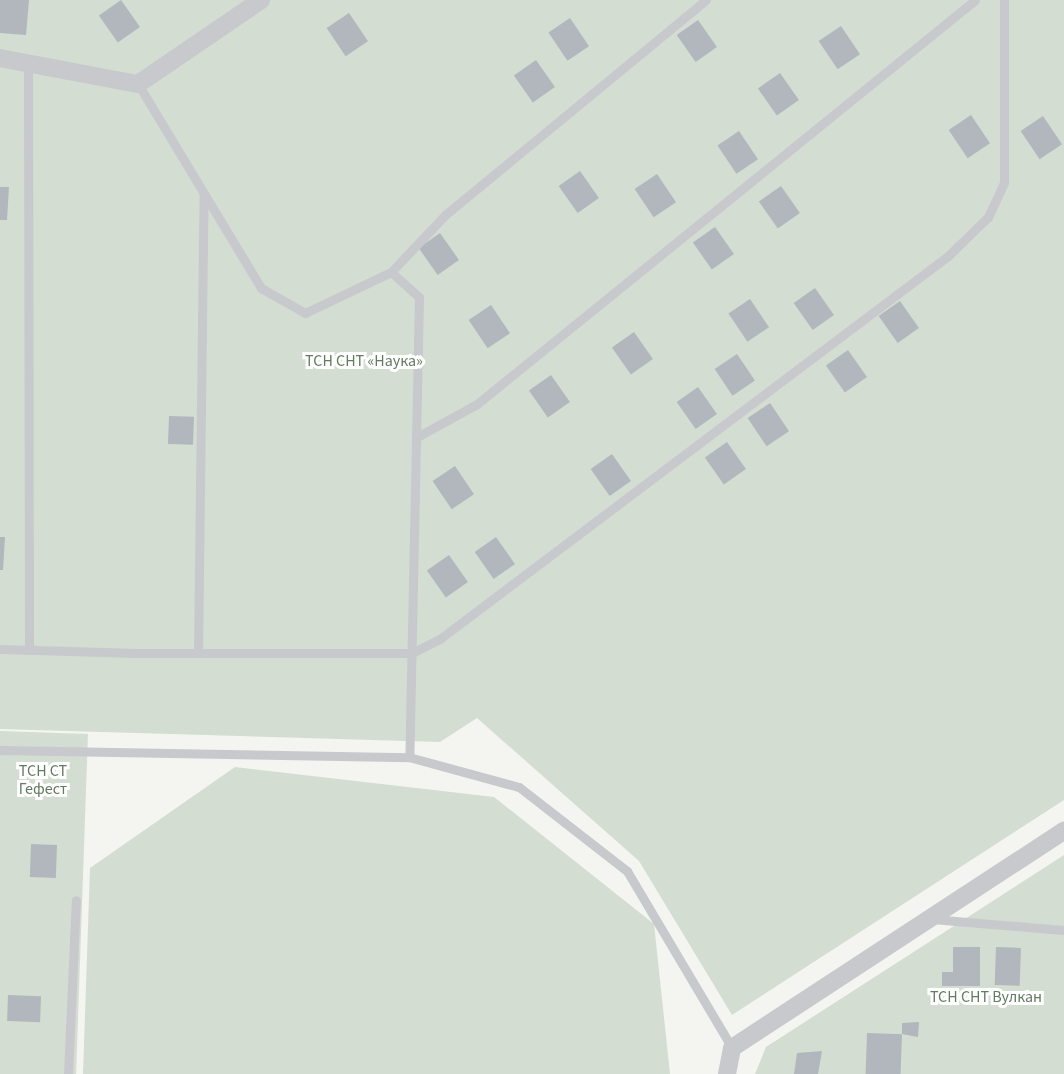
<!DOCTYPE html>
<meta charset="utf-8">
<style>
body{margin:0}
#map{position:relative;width:1064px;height:1074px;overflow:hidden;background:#f4f5f0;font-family:"Source Sans 3",sans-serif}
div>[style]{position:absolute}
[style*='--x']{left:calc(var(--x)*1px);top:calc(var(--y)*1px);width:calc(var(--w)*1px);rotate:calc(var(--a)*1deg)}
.green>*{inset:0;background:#d4ddd1;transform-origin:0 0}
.building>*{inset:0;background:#b1b7bd;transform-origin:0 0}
.service>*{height:9px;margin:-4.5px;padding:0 4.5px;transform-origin:4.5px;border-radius:4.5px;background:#c7c9cd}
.minor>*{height:18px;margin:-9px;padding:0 9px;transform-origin:9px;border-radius:9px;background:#c7c9cd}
span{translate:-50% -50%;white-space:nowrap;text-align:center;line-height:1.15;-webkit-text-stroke:6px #fff;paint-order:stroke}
.park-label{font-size:16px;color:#637b60}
</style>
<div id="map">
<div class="green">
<i style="clip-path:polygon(0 0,1064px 0,1064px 800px,732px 1015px,639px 861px,477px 718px,440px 742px,0 729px)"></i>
<i style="left:0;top:731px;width:88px;height:343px;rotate:2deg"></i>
<i style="clip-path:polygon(235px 767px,494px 797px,654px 924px,670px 1074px,83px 1074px,90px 868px)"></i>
<i style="clip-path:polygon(1064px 855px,1064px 1074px,755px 1074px,766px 1047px)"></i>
</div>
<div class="building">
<i style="clip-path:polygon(0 0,29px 0,26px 35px,0 33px)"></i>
<i style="left:121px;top:0;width:33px;height:27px;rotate:55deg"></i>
<i style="left:349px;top:13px;width:34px;height:27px;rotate:56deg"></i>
<i style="left:570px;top:18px;width:34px;height:26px;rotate:56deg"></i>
<i style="left:698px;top:20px;width:33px;height:26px;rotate:55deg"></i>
<i style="left:841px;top:26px;width:34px;height:27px;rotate:56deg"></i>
<i style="left:536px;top:60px;width:33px;height:27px;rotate:55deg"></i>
<i style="left:780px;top:73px;width:33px;height:27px;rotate:55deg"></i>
<i style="left:971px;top:115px;width:34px;height:27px;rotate:56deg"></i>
<i style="left:1043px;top:116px;width:34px;height:27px;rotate:56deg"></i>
<i style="left:739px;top:131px;width:34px;height:26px;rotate:56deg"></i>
<i style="left:580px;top:171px;width:33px;height:26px;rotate:55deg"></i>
<i style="left:657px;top:174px;width:34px;height:27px;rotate:56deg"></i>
<i style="left:781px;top:186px;width:33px;height:27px;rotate:55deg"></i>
<i style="clip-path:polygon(0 187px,9px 187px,7px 220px,0 220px)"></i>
<i style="left:715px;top:227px;width:33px;height:27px;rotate:55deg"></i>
<i style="left:440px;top:233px;width:33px;height:26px;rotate:55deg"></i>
<i style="left:815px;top:288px;width:33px;height:26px;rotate:55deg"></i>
<i style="left:750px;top:299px;width:34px;height:26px;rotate:56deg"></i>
<i style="left:900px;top:301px;width:33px;height:26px;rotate:55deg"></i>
<i style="left:491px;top:305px;width:34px;height:27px;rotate:56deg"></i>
<i style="left:634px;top:332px;width:33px;height:27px;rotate:55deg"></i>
<i style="left:848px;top:350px;width:33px;height:27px;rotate:55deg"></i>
<i style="left:737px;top:354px;width:32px;height:27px;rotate:56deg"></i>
<i style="left:551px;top:375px;width:33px;height:27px;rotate:55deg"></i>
<i style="left:698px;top:387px;width:33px;height:26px;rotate:55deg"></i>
<i style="left:770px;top:403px;width:34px;height:27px;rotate:56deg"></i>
<i style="left:169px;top:416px;width:25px;height:28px;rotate:2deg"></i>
<i style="left:727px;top:442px;width:33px;height:27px;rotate:55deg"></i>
<i style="left:612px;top:454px;width:33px;height:26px;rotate:55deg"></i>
<i style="left:455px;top:466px;width:34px;height:27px;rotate:56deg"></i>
<i style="clip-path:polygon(0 537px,5px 537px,3px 570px,0 570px)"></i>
<i style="left:496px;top:537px;width:33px;height:26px;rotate:55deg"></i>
<i style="left:449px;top:555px;width:33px;height:27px;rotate:55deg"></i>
<i style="left:31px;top:844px;width:26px;height:33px;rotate:2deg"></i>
<i style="clip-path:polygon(953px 947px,980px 947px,980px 986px,942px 986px,942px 972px,953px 972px)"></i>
<i style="left:996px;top:947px;width:25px;height:38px;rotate:2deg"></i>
<i style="left:8px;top:995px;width:33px;height:26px;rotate:2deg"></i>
<i style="clip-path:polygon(919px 1022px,918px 1037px,902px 1034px,902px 1023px)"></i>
<i style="left:867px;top:1033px;width:35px;height:41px;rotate:2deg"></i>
<i style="clip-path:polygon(822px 1051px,818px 1074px,794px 1074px,797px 1053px)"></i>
</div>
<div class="service">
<i style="--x:28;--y:63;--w:587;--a:89.9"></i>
<i style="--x:138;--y:84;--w:238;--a:58.9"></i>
<i style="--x:261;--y:288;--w:51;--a:29.6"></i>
<i style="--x:305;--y:313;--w:95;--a:-25.5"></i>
<i style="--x:391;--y:272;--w:38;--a:42"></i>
<i style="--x:419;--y:297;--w:460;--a:91.2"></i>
<i style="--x:391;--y:272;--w:79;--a:-46.5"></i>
<i style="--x:445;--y:215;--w:338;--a:-39.5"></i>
<i style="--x:417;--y:437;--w:68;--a:-28.8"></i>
<i style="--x:477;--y:404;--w:641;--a:-39.05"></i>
<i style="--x:0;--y:649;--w:137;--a:1.7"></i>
<i style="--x:137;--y:653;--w:275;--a:0"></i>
<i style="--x:412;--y:653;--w:33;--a:-27"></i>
<i style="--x:441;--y:638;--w:635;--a:-37"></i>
<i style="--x:948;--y:256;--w:56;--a:-44.3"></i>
<i style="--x:988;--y:217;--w:38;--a:-65"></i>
<i style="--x:1004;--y:182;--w:182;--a:-90"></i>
<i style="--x:198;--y:653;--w:459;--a:-89.3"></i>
<i style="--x:0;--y:750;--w:409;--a:1"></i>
<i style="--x:409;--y:757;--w:114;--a:15.3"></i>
<i style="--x:519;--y:787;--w:137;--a:37.9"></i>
<i style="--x:627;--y:871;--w:206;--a:59.3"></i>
<i style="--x:932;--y:919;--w:132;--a:4.8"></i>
<i style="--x:68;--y:1074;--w:174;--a:-87.4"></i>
</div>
<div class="minor">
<i style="--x:0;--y:58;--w:140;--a:10.7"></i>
<i style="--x:138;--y:84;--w:149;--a:-34.3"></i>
<i style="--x:727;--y:1074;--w:26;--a:-79"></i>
<i style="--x:732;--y:1048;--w:397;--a:-33.2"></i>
</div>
<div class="park-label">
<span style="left:364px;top:361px">ТСН СНТ «Наука»</span>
<span style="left:43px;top:780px">ТСН СТ<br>Гефест</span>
<span style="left:986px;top:997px">ТСН СНТ Вулкан</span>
</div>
</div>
